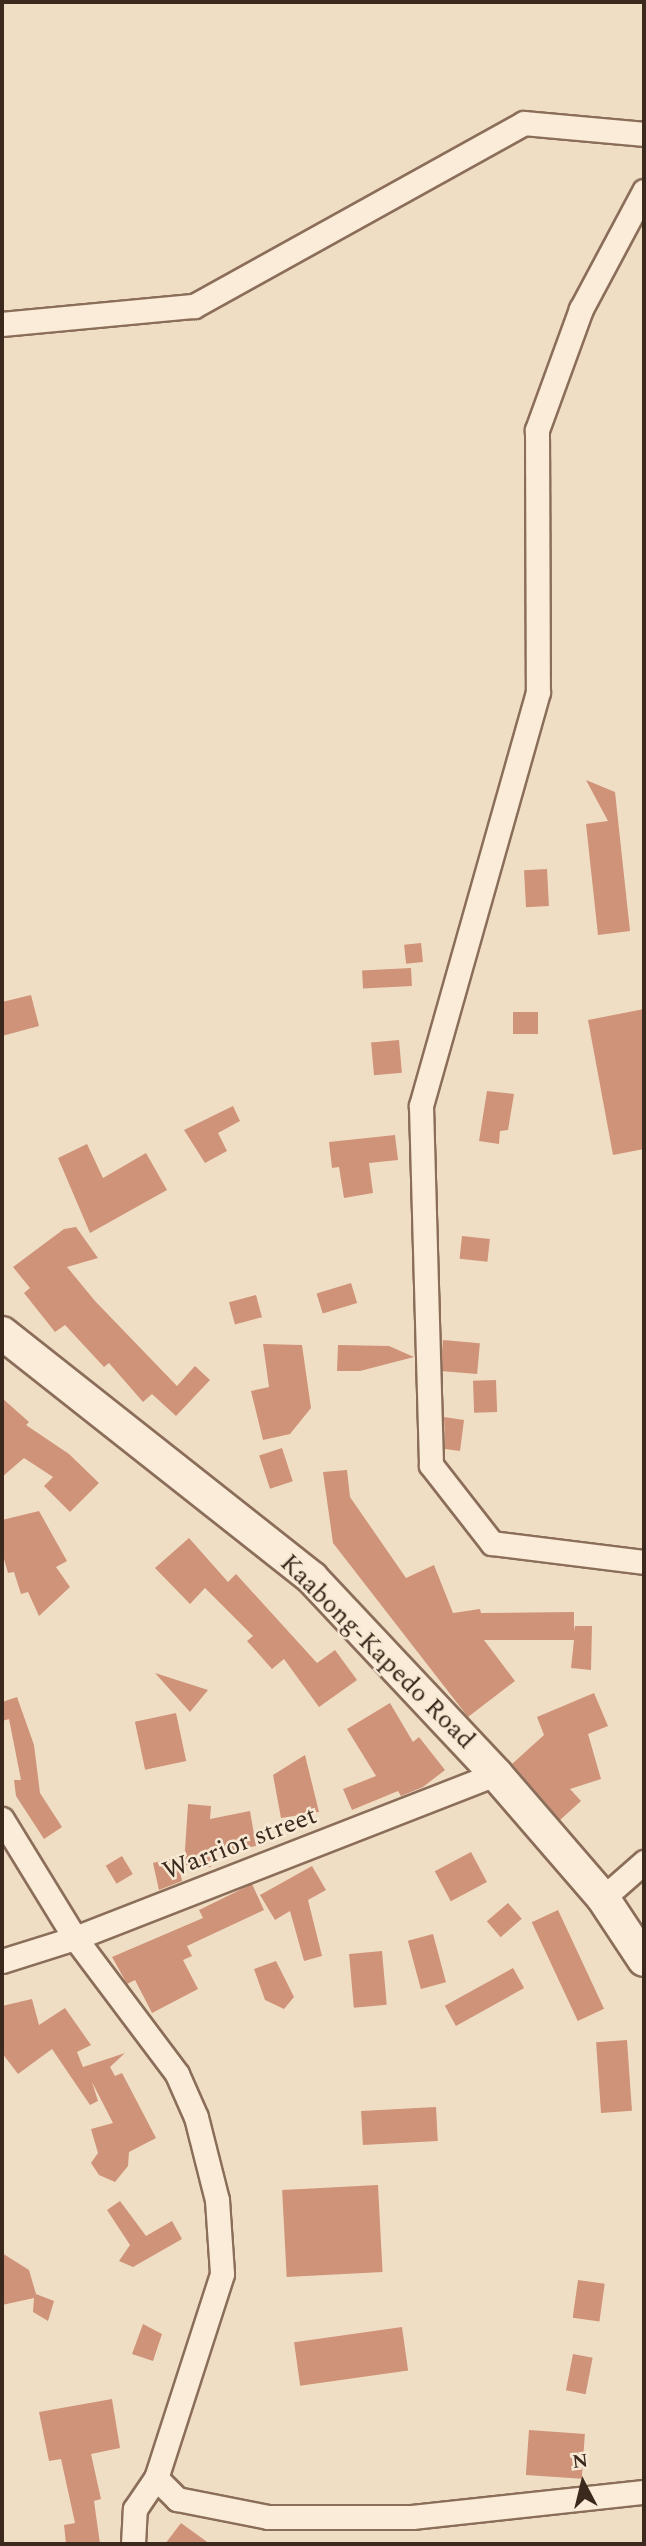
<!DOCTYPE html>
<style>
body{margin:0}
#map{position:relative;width:646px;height:2546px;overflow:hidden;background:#f0dec4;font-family:Spectral,serif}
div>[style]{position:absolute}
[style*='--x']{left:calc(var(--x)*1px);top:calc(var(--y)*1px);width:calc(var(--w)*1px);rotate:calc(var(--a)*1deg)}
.building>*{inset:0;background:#cf9379;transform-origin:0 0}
.roads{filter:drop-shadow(2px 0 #8b6e5a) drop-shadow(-2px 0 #8b6e5a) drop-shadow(0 2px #8b6e5a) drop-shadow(0 -2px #8b6e5a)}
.street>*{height:23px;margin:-11.5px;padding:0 11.5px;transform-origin:11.5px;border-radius:11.5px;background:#faecd8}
.secondary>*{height:32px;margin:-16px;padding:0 16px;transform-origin:16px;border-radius:16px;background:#faecd8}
span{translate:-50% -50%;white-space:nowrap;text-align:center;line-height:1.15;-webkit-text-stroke:5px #f7e9d4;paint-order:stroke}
.street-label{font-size:26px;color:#3b291e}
.frame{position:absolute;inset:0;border:4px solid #3b291e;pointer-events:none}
.north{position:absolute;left:548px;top:2448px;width:70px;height:70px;-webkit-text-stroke:5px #f7e9d4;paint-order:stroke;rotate:353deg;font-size:19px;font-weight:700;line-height:28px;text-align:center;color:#3b291e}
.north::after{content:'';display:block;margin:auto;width:24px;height:32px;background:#3b291e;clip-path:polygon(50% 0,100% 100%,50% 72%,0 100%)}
</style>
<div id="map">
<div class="building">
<i style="clip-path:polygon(586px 780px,615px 792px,630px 931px,598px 935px,586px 824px,608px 821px)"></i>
<i style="left:547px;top:869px;width:37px;height:23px;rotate:87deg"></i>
<i style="left:421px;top:943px;width:19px;height:17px;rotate:84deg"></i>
<i style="left:411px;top:968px;width:18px;height:49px;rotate:87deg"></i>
<i style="clip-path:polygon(31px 995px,39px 1026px,2px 1036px,2px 1002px)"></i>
<i style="clip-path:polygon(644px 1009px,644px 1149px,613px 1155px,588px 1020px)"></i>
<i style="left:538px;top:1012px;width:22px;height:25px;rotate:90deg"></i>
<i style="left:399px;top:1040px;width:33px;height:28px;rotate:85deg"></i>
<i style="clip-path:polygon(487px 1091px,514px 1094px,508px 1130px,500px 1131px,499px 1144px,479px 1141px)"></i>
<i style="clip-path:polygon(233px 1106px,240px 1121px,218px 1133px,227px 1151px,205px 1163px,184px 1130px)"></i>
<i style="clip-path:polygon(395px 1135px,398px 1160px,369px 1163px,373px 1193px,344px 1198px,339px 1167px,332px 1168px,329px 1142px)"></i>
<i style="clip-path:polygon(87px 1144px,103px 1178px,146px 1153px,167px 1190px,90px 1233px,58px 1158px)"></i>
<i style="clip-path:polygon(76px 1227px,98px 1258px,67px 1267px,95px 1301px,177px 1386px,195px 1366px,210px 1380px,176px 1416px,152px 1394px,143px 1402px,109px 1363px,104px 1367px,65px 1325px,55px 1332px,24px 1293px,30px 1288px,13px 1267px,64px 1229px)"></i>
<i style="left:462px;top:1236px;width:28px;height:23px;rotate:6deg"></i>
<i style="left:351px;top:1283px;width:21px;height:36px;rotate:73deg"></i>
<i style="left:256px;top:1295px;width:23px;height:28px;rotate:75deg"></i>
<i style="left:443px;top:1340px;width:37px;height:31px;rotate:5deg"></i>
<i style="clip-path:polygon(263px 1344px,302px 1345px,311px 1408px,290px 1434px,263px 1440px,251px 1391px,269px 1387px)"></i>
<i style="clip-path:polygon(338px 1345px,389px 1346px,414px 1357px,360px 1371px,337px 1371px)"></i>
<i style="left:496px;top:1380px;width:32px;height:23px;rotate:88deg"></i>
<i style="clip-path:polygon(2px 1398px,29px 1422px,26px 1425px,69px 1454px,99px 1483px,70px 1512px,44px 1486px,53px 1477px,24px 1458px,2px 1477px)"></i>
<i style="clip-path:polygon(444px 1417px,464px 1420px,460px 1451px,445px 1449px)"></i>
<i style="left:282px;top:1448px;width:35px;height:24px;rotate:72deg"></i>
<i style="clip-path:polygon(347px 1470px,350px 1497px,406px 1578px,434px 1565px,453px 1613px,480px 1609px,481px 1613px,574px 1612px,574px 1632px,575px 1626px,592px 1626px,591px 1670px,571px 1668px,574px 1640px,484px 1640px,515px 1681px,468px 1717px,333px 1543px,323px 1472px)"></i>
<i style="clip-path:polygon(39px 1511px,67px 1561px,56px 1567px,70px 1587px,39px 1616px,28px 1592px,21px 1594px,14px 1572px,8px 1573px,2px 1552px,2px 1520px)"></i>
<i style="clip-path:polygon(189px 1538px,228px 1582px,236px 1574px,317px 1663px,335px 1650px,357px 1680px,319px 1707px,284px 1659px,272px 1669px,247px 1641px,253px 1636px,205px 1588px,190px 1604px,155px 1568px)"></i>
<i style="clip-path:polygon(155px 1673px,208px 1690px,190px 1712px)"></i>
<i style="clip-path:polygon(594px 1693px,608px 1726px,588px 1734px,601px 1779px,570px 1789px,581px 1801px,560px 1820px,512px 1764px,544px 1735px,537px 1717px)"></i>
<i style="clip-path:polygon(17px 1697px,34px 1745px,40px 1793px,62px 1827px,44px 1839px,16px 1796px,14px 1780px,21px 1780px,9px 1719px,2px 1721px,2px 1702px)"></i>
<i style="clip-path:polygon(390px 1703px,413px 1742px,419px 1737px,445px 1770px,423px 1787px,401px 1796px,398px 1791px,352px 1810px,343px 1789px,376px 1776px,347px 1729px)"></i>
<i style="left:176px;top:1713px;width:49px;height:42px;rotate:78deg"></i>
<i style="clip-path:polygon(305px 1755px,319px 1812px,281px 1818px,273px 1775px)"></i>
<i style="clip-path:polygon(188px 1804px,211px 1806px,210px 1819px,250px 1811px,256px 1846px,212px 1854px,211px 1867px,184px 1865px)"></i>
<i style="left:471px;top:1852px;width:34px;height:41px;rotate:62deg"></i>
<i style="left:122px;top:1856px;width:21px;height:19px;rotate:59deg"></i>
<i style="clip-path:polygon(177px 1857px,182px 1881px,159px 1890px,153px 1863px)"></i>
<i style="clip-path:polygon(312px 1866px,326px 1890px,308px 1900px,322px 1956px,304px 1961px,290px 1911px,275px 1920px,260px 1895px)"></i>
<i style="clip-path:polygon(252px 1884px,264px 1910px,187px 1946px,192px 1956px,183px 1960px,198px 1989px,152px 2013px,135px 1980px,127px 1984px,112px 1957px,203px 1918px,199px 1910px)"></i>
<i style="left:508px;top:1903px;width:21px;height:28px;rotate:49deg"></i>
<i style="left:558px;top:1910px;width:109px;height:29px;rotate:65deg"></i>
<i style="left:433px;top:1934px;width:50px;height:26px;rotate:75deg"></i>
<i style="left:382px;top:1951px;width:54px;height:33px;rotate:85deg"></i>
<i style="clip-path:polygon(276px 1961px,294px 1997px,284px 2009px,265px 2000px,254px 1969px)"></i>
<i style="left:513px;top:1968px;width:23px;height:78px;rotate:61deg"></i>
<i style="clip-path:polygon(32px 1999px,39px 2025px,65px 2008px,91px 2045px,77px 2052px,83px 2067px,125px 2053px,110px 2067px,115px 2076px,122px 2073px,156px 2138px,129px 2152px,128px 2166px,115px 2182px,99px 2175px,91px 2163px,98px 2153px,91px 2129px,113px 2123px,92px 2082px,98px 2101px,90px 2105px,52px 2049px,18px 2074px,2px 2053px,2px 2006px)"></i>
<i style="left:627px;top:2040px;width:71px;height:31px;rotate:86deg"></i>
<i style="left:436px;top:2107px;width:34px;height:75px;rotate:87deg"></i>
<i style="left:378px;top:2185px;width:87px;height:96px;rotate:87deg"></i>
<i style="clip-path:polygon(120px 2201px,146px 2236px,172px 2221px,182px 2239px,133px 2267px,119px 2261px,130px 2245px,107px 2210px)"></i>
<i style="clip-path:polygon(2px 2253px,29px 2270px,36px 2294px,54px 2301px,48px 2321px,33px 2312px,34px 2298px,2px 2305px)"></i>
<i style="left:578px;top:2280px;width:27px;height:38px;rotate:8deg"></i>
<i style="clip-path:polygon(143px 2324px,162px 2334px,153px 2361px,132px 2354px)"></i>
<i style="left:402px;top:2327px;width:44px;height:109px;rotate:82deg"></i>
<i style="left:573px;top:2354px;width:20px;height:37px;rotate:11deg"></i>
<i style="clip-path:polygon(112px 2399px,120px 2448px,91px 2454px,101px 2499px,94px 2501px,100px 2544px,66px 2544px,64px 2525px,75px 2523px,61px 2459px,49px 2461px,39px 2412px)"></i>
<i style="left:529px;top:2430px;width:56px;height:45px;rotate:4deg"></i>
<i style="clip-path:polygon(181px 2523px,210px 2544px,165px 2544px)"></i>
</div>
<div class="roads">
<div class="street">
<i style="--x:644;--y:191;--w:134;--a:118.1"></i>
<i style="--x:581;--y:309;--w:129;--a:110"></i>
<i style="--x:537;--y:430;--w:262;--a:89.8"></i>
<i style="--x:538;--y:692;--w:430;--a:105.8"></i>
<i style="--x:421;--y:1106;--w:359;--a:88.4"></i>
<i style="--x:431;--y:1465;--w:99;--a:52"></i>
<i style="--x:492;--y:1543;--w:153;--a:7.1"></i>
<i style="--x:2;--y:324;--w:193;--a:-5.4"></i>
<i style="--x:194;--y:306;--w:377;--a:-29"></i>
<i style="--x:524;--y:123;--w:121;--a:5.2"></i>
<i style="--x:2;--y:1819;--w:140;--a:58.5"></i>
<i style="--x:75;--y:1938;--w:170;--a:53.1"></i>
<i style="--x:177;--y:2074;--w:47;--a:66.2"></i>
<i style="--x:196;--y:2117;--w:86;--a:75.8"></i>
<i style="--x:217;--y:2200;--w:74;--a:86.1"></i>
<i style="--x:222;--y:2274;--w:214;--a:107.9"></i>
<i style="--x:156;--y:2478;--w:30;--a:45"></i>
<i style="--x:177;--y:2499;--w:93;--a:11.2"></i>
<i style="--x:268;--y:2517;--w:144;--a:0"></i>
<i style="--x:412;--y:2517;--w:233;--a:-6.2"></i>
<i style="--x:603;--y:1898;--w:55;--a:-41.3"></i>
<i style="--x:2;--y:1961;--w:77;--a:-17.5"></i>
<i style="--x:75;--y:1938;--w:452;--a:-21.3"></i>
<i style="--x:133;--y:2544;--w:35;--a:-87"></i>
<i style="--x:135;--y:2509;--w:37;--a:-56"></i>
</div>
<div class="secondary">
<i style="--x:2;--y:1333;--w:395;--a:38.3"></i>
<i style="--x:312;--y:1578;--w:269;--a:46.8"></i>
<i style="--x:496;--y:1774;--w:164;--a:49.2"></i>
<i style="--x:603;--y:1898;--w:74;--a:56.5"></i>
</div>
</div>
<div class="street-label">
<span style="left:377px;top:1652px;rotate:45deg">Kaabong-Kapedo Road</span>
<span style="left:240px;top:1844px;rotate:-21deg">Warrior street</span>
</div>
<div class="frame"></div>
<div class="north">N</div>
</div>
